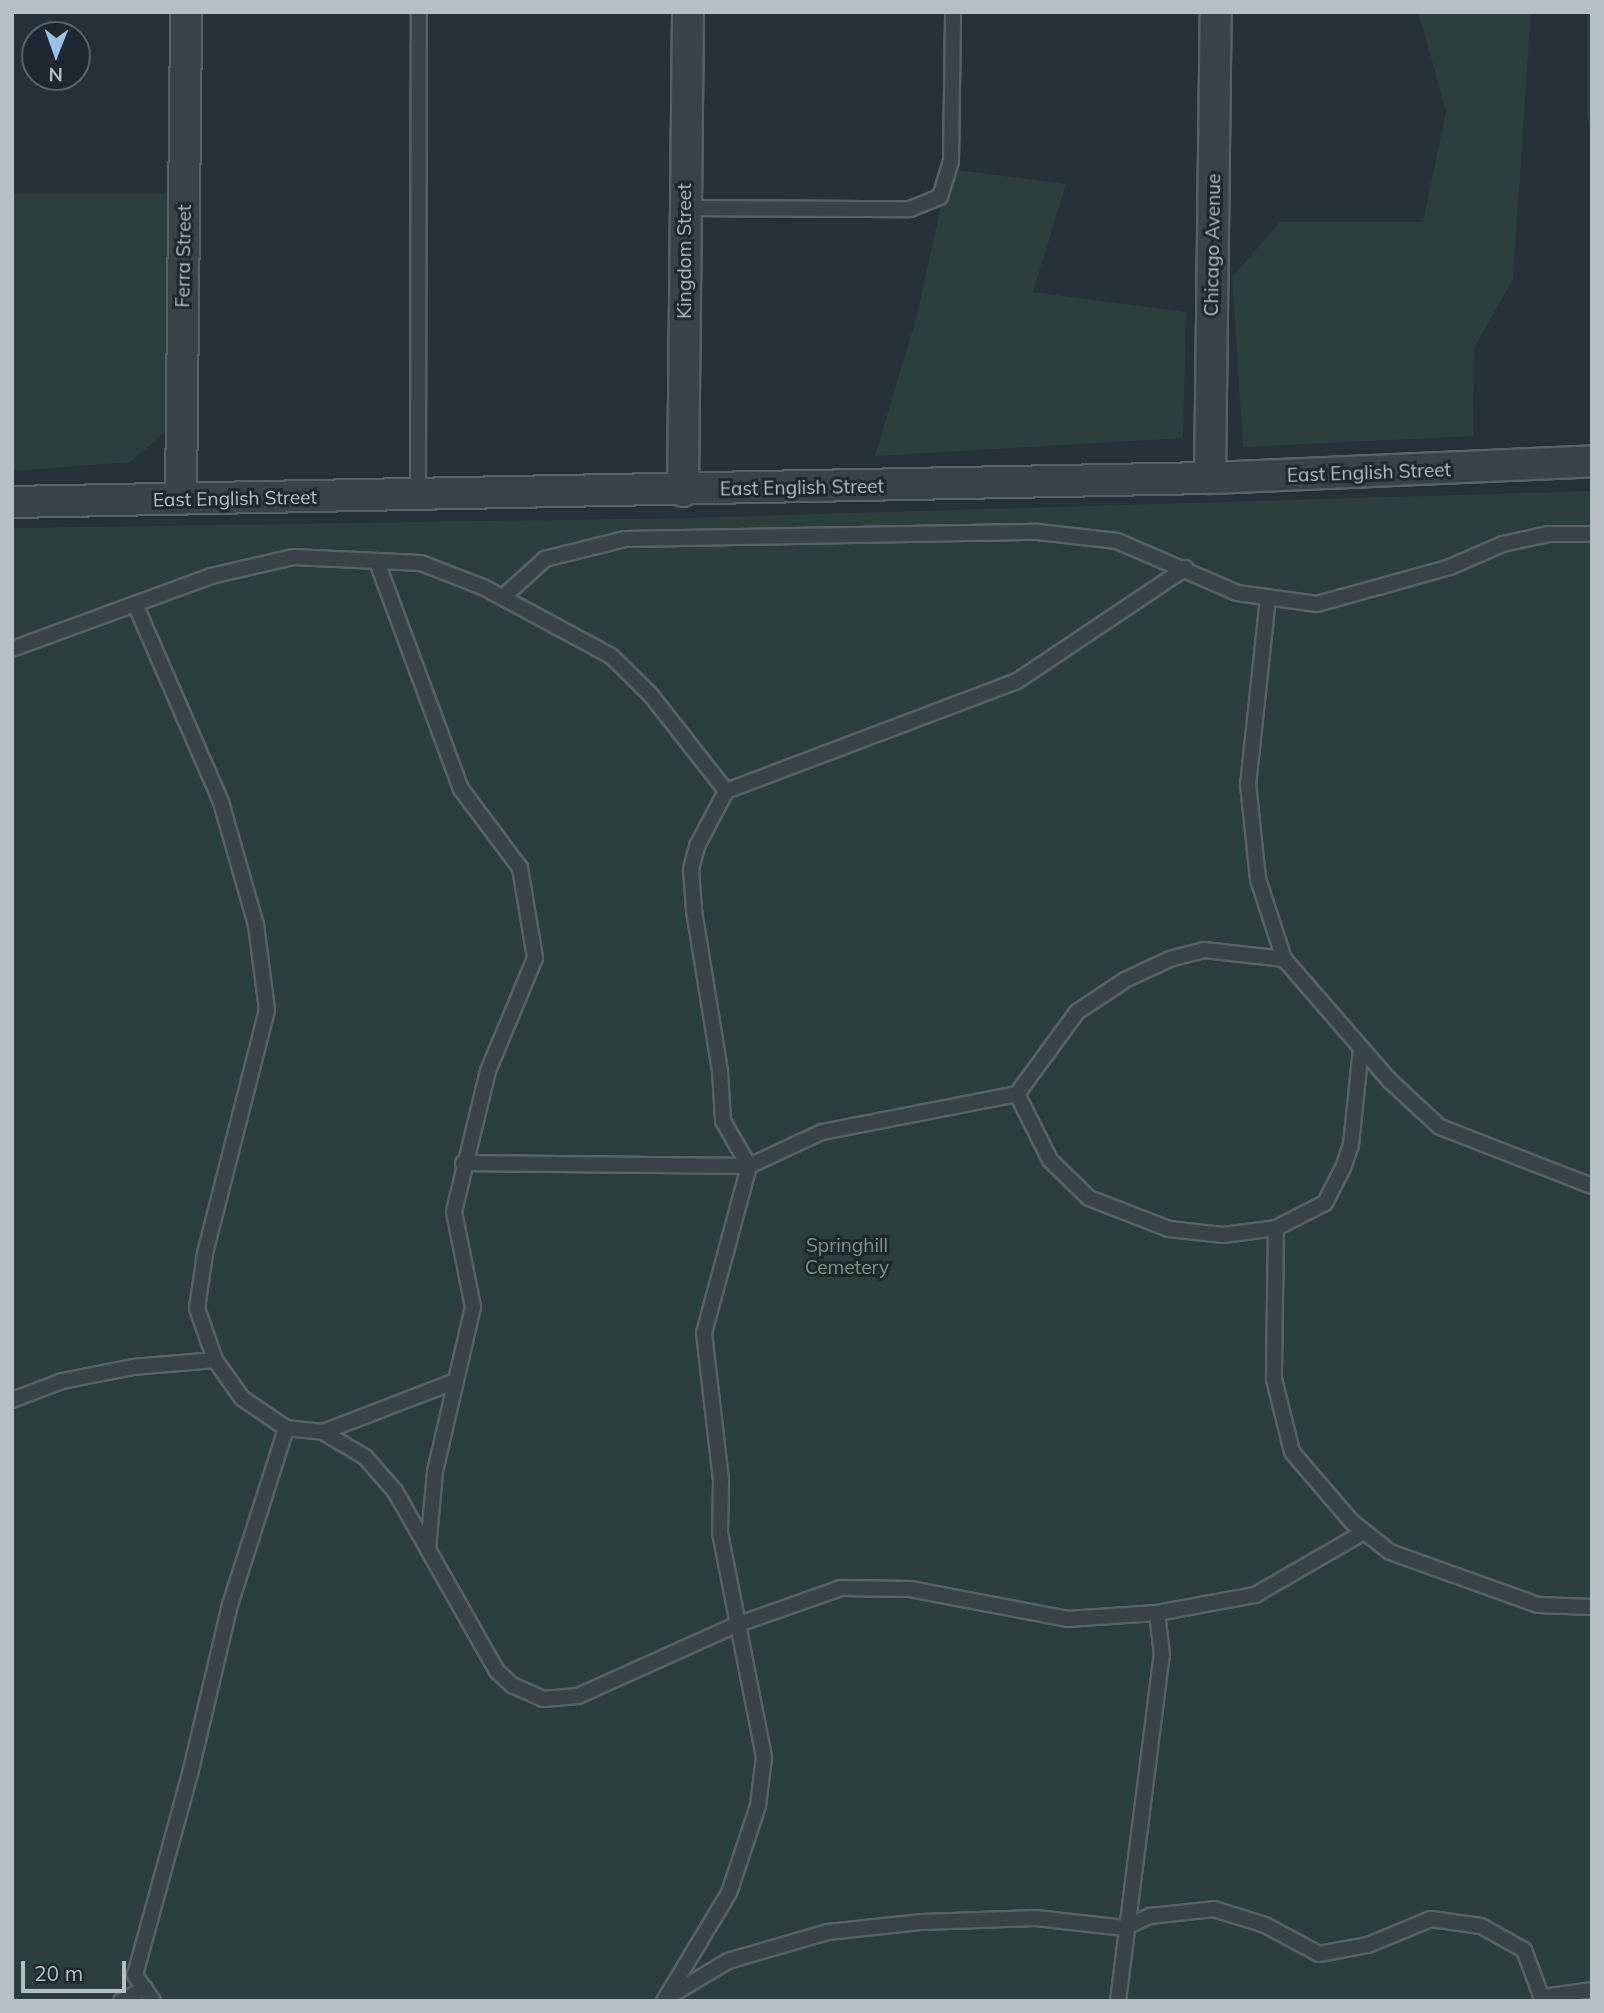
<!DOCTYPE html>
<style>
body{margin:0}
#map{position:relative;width:1604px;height:2013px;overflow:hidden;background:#26313a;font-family:Mulish,sans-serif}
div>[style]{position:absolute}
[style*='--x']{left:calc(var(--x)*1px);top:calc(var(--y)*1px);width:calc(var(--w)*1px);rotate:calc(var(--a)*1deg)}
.green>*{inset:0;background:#2b3f3d}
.roads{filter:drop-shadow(2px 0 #586168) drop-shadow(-2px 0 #586168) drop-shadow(0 2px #586168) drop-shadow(0 -2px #586168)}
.service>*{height:14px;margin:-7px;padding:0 7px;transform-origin:7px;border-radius:7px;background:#3a434a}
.minor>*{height:30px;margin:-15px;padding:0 15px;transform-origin:15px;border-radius:15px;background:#3a434a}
span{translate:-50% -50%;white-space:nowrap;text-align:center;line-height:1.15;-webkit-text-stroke:6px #1f282f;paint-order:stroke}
.street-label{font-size:19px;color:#b6bec6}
.park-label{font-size:19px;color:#77987a}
.frame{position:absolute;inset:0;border:14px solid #b6bec6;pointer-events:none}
.north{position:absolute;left:21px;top:21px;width:70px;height:70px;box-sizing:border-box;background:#1f282f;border:2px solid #5b646b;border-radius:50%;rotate:181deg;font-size:19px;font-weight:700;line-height:28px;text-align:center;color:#b6bec6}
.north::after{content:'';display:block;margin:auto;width:24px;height:32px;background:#96c1ea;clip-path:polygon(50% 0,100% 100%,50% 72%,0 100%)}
.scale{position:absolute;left:21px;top:1961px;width:105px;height:32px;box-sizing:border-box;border:4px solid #b6bec6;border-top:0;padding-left:9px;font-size:21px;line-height:24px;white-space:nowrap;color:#b6bec6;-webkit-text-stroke:5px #1f282f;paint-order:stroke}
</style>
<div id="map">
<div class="green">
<i style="clip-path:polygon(1418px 12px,1531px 12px,1513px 279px,1474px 348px,1473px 436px,1243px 447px,1232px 277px,1280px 222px,1423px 222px,1446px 111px)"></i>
<i style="clip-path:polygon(1587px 12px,1592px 12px,1592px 144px,1587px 114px)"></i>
<i style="clip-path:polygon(949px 169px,1066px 184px,1033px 292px,1186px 312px,1183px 438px,875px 456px,917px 315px)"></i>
<i style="clip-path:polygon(12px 194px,172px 194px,171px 426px,131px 462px,12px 471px)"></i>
<i style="clip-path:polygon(1592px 491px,1592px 2001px,12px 2001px,12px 528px,686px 518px)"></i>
</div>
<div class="roads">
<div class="service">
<i style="--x:685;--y:208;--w:225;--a:0.3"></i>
<i style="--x:910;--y:209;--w:32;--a:-22"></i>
<i style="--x:940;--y:197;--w:38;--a:-73"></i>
<i style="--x:951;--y:161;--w:149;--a:-89.2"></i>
<i style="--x:418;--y:495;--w:483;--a:-89.9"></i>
<i style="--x:377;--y:562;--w:242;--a:69.7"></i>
<i style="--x:461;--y:789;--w:99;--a:53.2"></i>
<i style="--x:520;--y:868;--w:91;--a:80.5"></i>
<i style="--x:535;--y:958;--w:122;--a:112.6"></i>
<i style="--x:488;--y:1071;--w:145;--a:103.6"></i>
<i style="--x:454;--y:1212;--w:97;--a:78.7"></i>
<i style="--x:473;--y:1307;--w:169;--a:103"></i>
<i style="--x:435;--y:1472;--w:77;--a:95.2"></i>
<i style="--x:503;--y:597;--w:57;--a:-42.1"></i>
<i style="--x:545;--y:559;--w:82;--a:-14"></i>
<i style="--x:625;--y:539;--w:413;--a:-1"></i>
<i style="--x:1038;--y:532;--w:80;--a:6.5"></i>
<i style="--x:1117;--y:541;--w:131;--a:23.4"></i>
<i style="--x:1237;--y:593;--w:81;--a:7.8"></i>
<i style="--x:1317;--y:604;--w:138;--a:-15.5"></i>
<i style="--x:1450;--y:567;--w:58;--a:-23.5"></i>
<i style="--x:1503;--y:544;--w:46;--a:-12.5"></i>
<i style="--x:1548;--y:534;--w:44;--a:0"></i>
<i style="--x:1268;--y:598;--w:187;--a:96.1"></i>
<i style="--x:1248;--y:784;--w:96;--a:84"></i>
<i style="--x:1258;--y:879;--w:84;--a:72"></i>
<i style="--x:1284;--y:959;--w:160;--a:49"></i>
<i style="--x:1389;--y:1080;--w:69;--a:42.7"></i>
<i style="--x:1440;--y:1127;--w:163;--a:21.2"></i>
<i style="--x:135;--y:604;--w:216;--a:66.5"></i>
<i style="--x:221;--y:802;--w:128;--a:74.1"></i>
<i style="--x:256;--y:925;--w:86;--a:82.6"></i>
<i style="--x:267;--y:1010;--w:252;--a:104.3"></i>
<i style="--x:205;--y:1254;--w:55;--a:98.4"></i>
<i style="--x:197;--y:1308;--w:55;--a:70.9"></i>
<i style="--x:215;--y:1360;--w:47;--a:54.6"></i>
<i style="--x:242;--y:1398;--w:53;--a:34.3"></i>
<i style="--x:286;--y:1428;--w:37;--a:6"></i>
<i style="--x:323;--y:1432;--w:49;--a:30.8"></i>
<i style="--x:365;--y:1457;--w:45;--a:48.6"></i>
<i style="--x:395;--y:1491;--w:207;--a:60.5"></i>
<i style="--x:497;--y:1671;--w:21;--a:43"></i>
<i style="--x:512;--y:1685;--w:34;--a:24"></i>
<i style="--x:543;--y:1699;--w:35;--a:-5"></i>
<i style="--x:578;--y:1696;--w:173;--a:-24.2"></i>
<i style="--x:736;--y:1625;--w:111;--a:-19.4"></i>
<i style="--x:841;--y:1588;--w:69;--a:0.8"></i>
<i style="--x:910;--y:1589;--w:160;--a:10.8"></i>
<i style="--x:1067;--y:1619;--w:90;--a:-3.8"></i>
<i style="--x:1157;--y:1613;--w:100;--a:-10.4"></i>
<i style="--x:1255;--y:1595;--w:126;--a:-30"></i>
<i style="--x:12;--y:649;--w:212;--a:-20.1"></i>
<i style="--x:211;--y:576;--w:84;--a:-13"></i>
<i style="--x:293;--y:557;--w:128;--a:2.7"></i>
<i style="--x:421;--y:563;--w:66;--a:21.2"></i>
<i style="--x:483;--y:587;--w:145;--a:28.3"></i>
<i style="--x:611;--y:656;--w:54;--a:44.3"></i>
<i style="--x:650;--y:694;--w:123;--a:51.9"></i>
<i style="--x:1017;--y:1094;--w:74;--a:63.4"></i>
<i style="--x:1050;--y:1160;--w:54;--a:44.3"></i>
<i style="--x:1089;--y:1198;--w:86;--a:21.2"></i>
<i style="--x:1169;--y:1229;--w:54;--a:6.3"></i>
<i style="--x:1223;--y:1235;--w:53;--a:-7.5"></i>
<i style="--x:1276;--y:1228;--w:55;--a:-27"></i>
<i style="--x:1325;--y:1203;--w:39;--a:-63"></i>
<i style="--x:1343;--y:1168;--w:24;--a:-71"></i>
<i style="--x:1351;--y:1145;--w:97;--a:-84.1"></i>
<i style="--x:463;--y:1163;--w:286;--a:0.6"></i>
<i style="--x:749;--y:1166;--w:81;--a:-25"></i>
<i style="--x:822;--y:1132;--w:199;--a:-11"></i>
<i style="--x:1017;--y:1094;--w:102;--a:-53.8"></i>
<i style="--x:1077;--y:1012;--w:58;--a:-33.7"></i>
<i style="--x:1125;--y:980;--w:50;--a:-25"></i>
<i style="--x:1170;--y:959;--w:35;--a:-15"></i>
<i style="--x:1204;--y:950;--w:81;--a:6.4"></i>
<i style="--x:1276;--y:1228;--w:151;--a:90.8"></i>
<i style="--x:1274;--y:1379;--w:75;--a:76.1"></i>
<i style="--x:1292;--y:1452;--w:92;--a:49.4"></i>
<i style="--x:1352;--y:1522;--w:48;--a:38.3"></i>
<i style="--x:1390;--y:1552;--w:157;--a:19.7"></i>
<i style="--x:1538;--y:1605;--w:54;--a:2.1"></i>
<i style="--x:12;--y:1400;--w:53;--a:-20.8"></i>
<i style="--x:62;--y:1381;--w:72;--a:-11.2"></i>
<i style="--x:133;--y:1367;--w:82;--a:-4.9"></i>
<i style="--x:323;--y:1432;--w:142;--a:-21"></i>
<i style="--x:668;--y:1997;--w:70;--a:-31"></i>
<i style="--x:728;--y:1961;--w:104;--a:-16.2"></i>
<i style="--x:828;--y:1932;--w:95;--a:-6.1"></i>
<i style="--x:922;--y:1922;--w:114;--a:-2"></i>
<i style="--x:1036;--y:1918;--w:89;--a:6.5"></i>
<i style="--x:1124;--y:1928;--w:29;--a:-25"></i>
<i style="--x:1150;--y:1916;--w:64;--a:-6.2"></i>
<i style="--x:1214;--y:1909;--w:53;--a:17.4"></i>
<i style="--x:1265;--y:1925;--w:61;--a:28.2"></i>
<i style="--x:1319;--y:1954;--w:50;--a:-10.4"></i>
<i style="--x:1368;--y:1945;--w:68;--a:-22.4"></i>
<i style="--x:1431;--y:1919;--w:50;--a:8"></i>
<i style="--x:1481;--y:1926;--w:49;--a:29.2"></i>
<i style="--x:1524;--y:1950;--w:54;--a:69.6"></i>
<i style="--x:1543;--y:1997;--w:49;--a:-8.1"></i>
<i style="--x:121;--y:2001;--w:27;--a:-27"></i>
<i style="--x:153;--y:2001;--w:32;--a:-125"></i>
<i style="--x:135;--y:1975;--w:208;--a:-74.7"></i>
<i style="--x:190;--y:1774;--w:174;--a:-76.7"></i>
<i style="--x:230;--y:1605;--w:186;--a:-72.4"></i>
<i style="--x:664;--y:2001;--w:126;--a:-59"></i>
<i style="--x:729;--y:1893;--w:92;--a:-71.6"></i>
<i style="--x:758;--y:1806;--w:49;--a:-83"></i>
<i style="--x:764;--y:1757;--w:228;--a:-101.1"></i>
<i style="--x:720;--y:1533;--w:53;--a:-88.9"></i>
<i style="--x:721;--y:1480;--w:148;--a:-96.6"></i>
<i style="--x:704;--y:1333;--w:173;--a:-74.9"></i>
<i style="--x:749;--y:1166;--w:52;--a:-120"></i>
<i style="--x:723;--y:1121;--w:50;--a:-93.4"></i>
<i style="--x:720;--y:1071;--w:163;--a:-99.2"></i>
<i style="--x:694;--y:910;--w:41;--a:-94.2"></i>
<i style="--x:691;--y:869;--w:24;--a:-75"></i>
<i style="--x:697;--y:846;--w:62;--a:-62.2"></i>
<i style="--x:726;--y:791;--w:311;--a:-20.7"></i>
<i style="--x:1017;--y:681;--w:203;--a:-33.8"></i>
<i style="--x:1118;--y:2001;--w:349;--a:-82.8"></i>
<i style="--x:1162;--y:1655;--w:42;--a:-96.8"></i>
</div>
<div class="minor">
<i style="--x:1210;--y:478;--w:466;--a:-89.3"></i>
<i style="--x:683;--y:491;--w:479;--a:-89.4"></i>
<i style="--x:181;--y:499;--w:487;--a:-89.4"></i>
<i style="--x:12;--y:502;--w:1198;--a:-1.15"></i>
<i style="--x:1210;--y:478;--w:382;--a:-2.5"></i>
</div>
</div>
<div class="street-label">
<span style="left:1213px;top:245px;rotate:-89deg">Chicago Avenue</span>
<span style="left:685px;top:251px;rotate:-90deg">Kingdom Street</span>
<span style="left:184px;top:256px;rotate:-89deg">Ferra Street</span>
<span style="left:1369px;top:473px;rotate:-2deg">East English Street</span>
<span style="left:802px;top:488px;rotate:-1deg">East English Street</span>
<span style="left:235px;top:499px;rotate:-1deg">East English Street</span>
</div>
<div class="park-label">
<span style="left:847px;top:1257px">Springhill<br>Cemetery</span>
</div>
<div class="frame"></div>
<div class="north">N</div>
<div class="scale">20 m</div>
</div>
